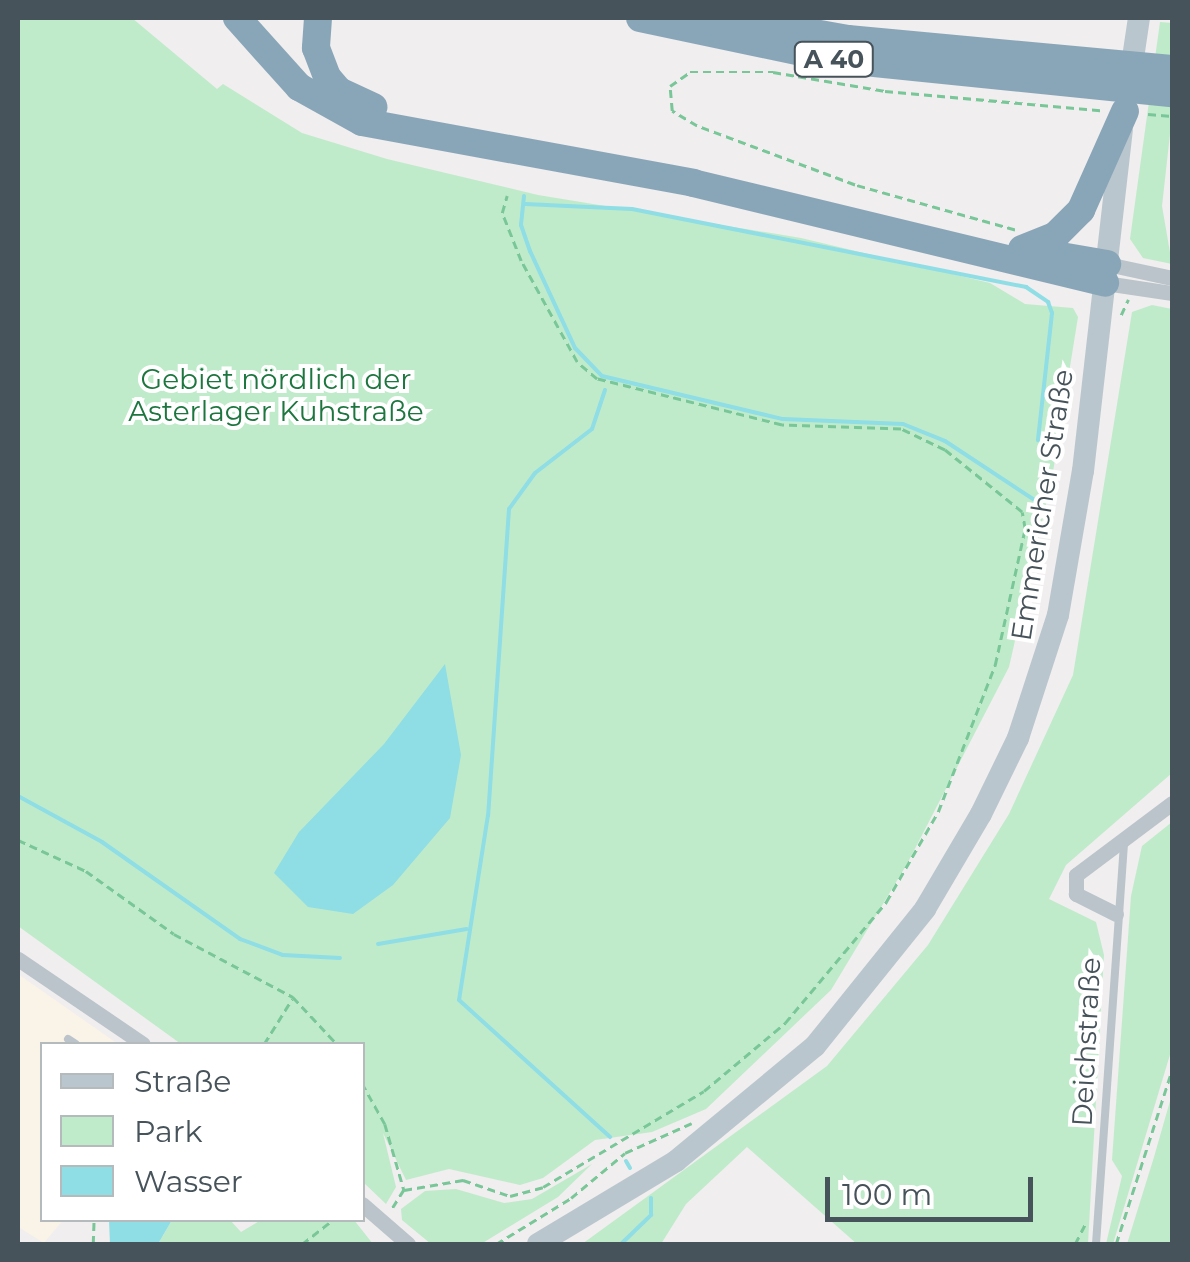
<!DOCTYPE html>
<meta charset="utf-8">
<style>
body{margin:0}
#map{position:relative;width:1190px;height:1262px;overflow:hidden;background:#f0eeee;font-family:Montserrat,sans-serif}
div>[style]{position:absolute}
[style*='--x']{left:calc(var(--x)*1px);top:calc(var(--y)*1px);width:calc(var(--w)*1px);rotate:calc(var(--a)*1deg)}
.commercial>*{inset:0;background:#faf3e8}
.green>*{inset:0;background:#bfebcb}
.water>*{inset:0;background:#8fdde5}
.stream>*{height:4px;margin:-2px;padding:0 2px;transform-origin:2px;border-radius:2px;background:#8fdde5}
.path>*{height:2.5px;margin-top:-1.25px;transform-origin:0;background:repeating-linear-gradient(90deg,#79c798 0 8px,transparent 0 13px)}
.lane>*{height:8px;margin:-4px;padding:0 4px;transform-origin:4px;border-radius:4px;background:#bac4ca}
.street>*{height:15px;margin:-7.5px;padding:0 7.5px;transform-origin:7.5px;border-radius:7.5px;background:#bac4ca}
.secondary>*{height:22px;margin:-11px;padding:0 11px;transform-origin:11px;border-radius:11px;background:#bac6ce}
.highway>*{height:28px;margin:-14px;padding:0 14px;transform-origin:14px;border-radius:14px;background:#89a6b9}
span{translate:-50% -50%;white-space:nowrap;text-align:center;line-height:1.15;-webkit-text-stroke:8px #fff;paint-order:stroke}
.shield-label span{padding:2px 8px;background:#fff;border:2px solid;border-radius:8px;-webkit-text-stroke-width:0}
.shield-label{font-size:25px;color:#47535a;font-weight:700}
.park-label{font-size:28px;color:#1d763f}
.street-label{font-size:28px;color:#47535a}
.frame{position:absolute;inset:0;border:20px solid #47535a;pointer-events:none}
.legend{position:absolute;left:40px;top:1042px;width:325px;height:180px;box-sizing:border-box;background:#fff;border:2px solid #b5babd;margin:0;padding:12px 18px;list-style:none;font-size:30px;color:#47535a}
.legend li{display:flex;align-items:center;gap:20px;height:50px}
.legend b{width:50px;border:2px solid #b5babd}
.scale{position:absolute;left:825px;top:1177px;width:208px;height:45px;box-sizing:border-box;border:5px solid #47535a;border-top:0;padding-left:12px;font-size:30px;line-height:35px;white-space:nowrap;color:#47535a;-webkit-text-stroke:8px #fff;paint-order:stroke}
</style>
<div id="map">
<div class="commercial">
<i style="clip-path:polygon(18px 974px,118px 1044px,42px 1044px,42px 1220px,63px 1220px,44px 1243px,18px 1227px)"></i>
</div>
<div class="green">
<i style="clip-path:polygon(18px 18px,132px 18px,217px 89px,223px 84px,302px 133px,387px 159px,538px 195px,801px 238px,990px 283px,1025px 304px,1073px 308px,1078px 317px,1052px 478px,1009px 667px,907px 864px,831px 990px,706px 1109px,652px 1132px,595px 1140px,543px 1178px,520px 1185px,449px 1169px,406px 1180px,383px 1133px,396px 1187px,386px 1204px,363px 1182px,362px 1044px,181px 1044px,18px 926px)"></i>
<i style="clip-path:polygon(1160px 22px,1172px 23px,1172px 116px,1162px 206px,1172px 264px,1143px 258px,1130px 239px)"></i>
<i style="clip-path:polygon(1152px 305px,1172px 309px,1172px 773px,1066px 865px,1049px 899px,1096px 922px,1104px 955px,1088px 1244px,857px 1244px,747px 1147px,686px 1204px,661px 1244px,582px 1244px,827px 1066px,928px 945px,1009px 814px,1073px 675px,1132px 312px)"></i>
<i style="clip-path:polygon(1172px 822px,1172px 1048px,1113px 1244px,1106px 1244px,1122px 1176px,1112px 1160px,1131px 896px,1142px 846px)"></i>
<i style="clip-path:polygon(1172px 1094px,1172px 1244px,1127px 1244px,1154px 1157px)"></i>
<i style="clip-path:polygon(592px 1164px,558px 1197px,481px 1244px,431px 1244px,402px 1220px,401px 1209px,425px 1191px,456px 1189px,504px 1203px,532px 1199px)"></i>
<i style="clip-path:polygon(172px 1220px,230px 1220px,241px 1232px,261px 1220px,354px 1220px,373px 1244px,158px 1244px)"></i>
</div>
<div class="water">
<i style="clip-path:polygon(445px 664px,461px 755px,450px 818px,393px 885px,353px 914px,308px 907px,274px 873px,299px 832px,384px 744px)"></i>
<i style="clip-path:polygon(109px 1220px,172px 1220px,158px 1244px,110px 1244px)"></i>
</div>
<div class="stream">
<i style="--x:524;--y:196;--w:29;--a:96"></i>
<i style="--x:521;--y:225;--w:28;--a:71"></i>
<i style="--x:530;--y:251;--w:107;--a:65.1"></i>
<i style="--x:575;--y:348;--w:39;--a:46"></i>
<i style="--x:602;--y:376;--w:186;--a:13.4"></i>
<i style="--x:783;--y:419;--w:120;--a:2.4"></i>
<i style="--x:903;--y:424;--w:45;--a:22"></i>
<i style="--x:945;--y:441;--w:113;--a:33.4"></i>
<i style="--x:525;--y:204;--w:107;--a:2.7"></i>
<i style="--x:632;--y:209;--w:402;--a:11.2"></i>
<i style="--x:1026;--y:287;--w:27;--a:34"></i>
<i style="--x:1048;--y:302;--w:12;--a:70"></i>
<i style="--x:1052;--y:313;--w:128;--a:96.3"></i>
<i style="--x:605;--y:390;--w:41;--a:108.4"></i>
<i style="--x:592;--y:429;--w:72;--a:142.3"></i>
<i style="--x:535;--y:473;--w:44;--a:125.8"></i>
<i style="--x:509;--y:509;--w:307;--a:93.9"></i>
<i style="--x:488;--y:815;--w:187;--a:98.9"></i>
<i style="--x:459;--y:1000;--w:204;--a:42.2"></i>
<i style="--x:18;--y:796;--w:96;--a:28.7"></i>
<i style="--x:102;--y:842;--w:169;--a:35.1"></i>
<i style="--x:240;--y:939;--w:46;--a:20.4"></i>
<i style="--x:283;--y:955;--w:57;--a:3"></i>
<i style="--x:378;--y:944;--w:90;--a:-9.6"></i>
<i style="--x:626;--y:1161;--w:8;--a:60"></i>
<i style="--x:621;--y:1244;--w:42;--a:-44"></i>
<i style="--x:651;--y:1215;--w:17;--a:-90"></i>
</div>
<div class="path">
<i style="--x:1148;--y:114;--w:24;--a:5"></i>
<i style="--x:1015;--y:230;--w:166;--a:-164.3"></i>
<i style="--x:855;--y:185;--w:169;--a:-159.5"></i>
<i style="--x:697;--y:126;--w:29;--a:-149"></i>
<i style="--x:672;--y:111;--w:25;--a:-95"></i>
<i style="--x:670;--y:86;--w:24;--a:-35"></i>
<i style="--x:690;--y:72;--w:83;--a:0"></i>
<i style="--x:773;--y:72;--w:114;--a:9.6"></i>
<i style="--x:885;--y:91;--w:216;--a:5.1"></i>
<i style="--x:1121;--y:315;--w:17;--a:-65"></i>
<i style="--x:18;--y:840;--w:75;--a:24.5"></i>
<i style="--x:86;--y:871;--w:108;--a:35.6"></i>
<i style="--x:174;--y:934;--w:135;--a:27.9"></i>
<i style="--x:293;--y:997;--w:64;--a:46.9"></i>
<i style="--x:264;--y:1044;--w:53;--a:-58.1"></i>
<i style="--x:362;--y:1083;--w:47;--a:60.7"></i>
<i style="--x:385;--y:1124;--w:69;--a:73.9"></i>
<i style="--x:404;--y:1190;--w:22;--a:122"></i>
<i style="--x:404;--y:1190;--w:60;--a:-9.6"></i>
<i style="--x:463;--y:1180;--w:50;--a:18.8"></i>
<i style="--x:510;--y:1196;--w:34;--a:-15"></i>
<i style="--x:543;--y:1187;--w:187;--a:-30.8"></i>
<i style="--x:704;--y:1091;--w:106;--a:-40"></i>
<i style="--x:785;--y:1023;--w:158;--a:-50.1"></i>
<i style="--x:886;--y:902;--w:104;--a:-60"></i>
<i style="--x:938;--y:812;--w:158;--a:-68.8"></i>
<i style="--x:995;--y:665;--w:139;--a:-77.6"></i>
<i style="--x:1025;--y:529;--w:17;--a:-100"></i>
<i style="--x:1022;--y:512;--w:99;--a:-141.2"></i>
<i style="--x:945;--y:450;--w:49;--a:-154.5"></i>
<i style="--x:901;--y:429;--w:119;--a:-178.1"></i>
<i style="--x:782;--y:425;--w:191;--a:-166"></i>
<i style="--x:597;--y:379;--w:26;--a:-140"></i>
<i style="--x:577;--y:362;--w:115;--a:-119"></i>
<i style="--x:521;--y:261;--w:52;--a:-111.6"></i>
<i style="--x:502;--y:213;--w:18;--a:-74"></i>
<i style="--x:93;--y:1244;--w:24;--a:-88"></i>
<i style="--x:302;--y:1244;--w:39;--a:-38"></i>
<i style="--x:496;--y:1244;--w:88;--a:-31.5"></i>
<i style="--x:571;--y:1198;--w:70;--a:-39.8"></i>
<i style="--x:625;--y:1153;--w:73;--a:-24.1"></i>
<i style="--x:1075;--y:1244;--w:22;--a:-63"></i>
<i style="--x:1116;--y:1244;--w:183;--a:-72.2"></i>
</div>
<div class="lane">
<i style="--x:68;--y:1039;--w:9;--a:32"></i>
<i style="--x:1096;--y:1244;--w:402;--a:-86"></i>
</div>
<div class="street">
<i style="--x:1107;--y:264;--w:66;--a:12.2"></i>
<i style="--x:1105;--y:283;--w:68;--a:8.5"></i>
<i style="--x:1116;--y:914;--w:45;--a:-153.4"></i>
<i style="--x:1076;--y:894;--w:19;--a:-90"></i>
<i style="--x:1076;--y:875;--w:120;--a:-36.9"></i>
<i style="--x:18;--y:959;--w:151;--a:34.2"></i>
<i style="--x:362;--y:1204;--w:61;--a:41"></i>
</div>
<div class="secondary">
<i style="--x:1130;--y:78;--w:61;--a:-81.5"></i>
<i style="--x:538;--y:1244;--w:161;--a:-31"></i>
<i style="--x:676;--y:1161;--w:180;--a:-39.6"></i>
<i style="--x:815;--y:1046;--w:176;--a:-51.2"></i>
<i style="--x:925;--y:909;--w:110;--a:-59.5"></i>
<i style="--x:981;--y:814;--w:85;--a:-64"></i>
<i style="--x:1018;--y:738;--w:129;--a:-72"></i>
<i style="--x:1058;--y:615;--w:146;--a:-80.2"></i>
<i style="--x:1083;--y:471;--w:343;--a:-83.5"></i>
</div>
<div class="highway">
<i style="--x:237;--y:18;--w:93;--a:48.1"></i>
<i style="--x:299;--y:87;--w:72;--a:29.1"></i>
<i style="--x:362;--y:122;--w:337;--a:10.4"></i>
<i style="--x:693;--y:183;--w:424;--a:13.6"></i>
<i style="--x:318;--y:18;--w:30;--a:94"></i>
<i style="--x:316;--y:48;--w:31;--a:69"></i>
<i style="--x:327;--y:77;--w:18;--a:49"></i>
<i style="--x:339;--y:91;--w:38;--a:25"></i>
<i style="--x:640;--y:18;--w:199;--a:11.9"></i>
<i style="--x:835;--y:59;--w:339;--a:5.8"></i>
<i style="--x:730;--y:18;--w:120;--a:10.1"></i>
<i style="--x:848;--y:39;--w:325;--a:5.3"></i>
<i style="--x:1022;--y:249;--w:35;--a:-22"></i>
<i style="--x:1055;--y:236;--w:37;--a:-45"></i>
<i style="--x:1081;--y:210;--w:108;--a:-66"></i>
<i style="--x:1055;--y:255;--w:53;--a:9.8"></i>
</div>
<div class="shield-label">
<span style="left:834px;top:59px">A 40</span>
</div>
<div class="park-label">
<span style="left:276px;top:395px">Gebiet nördlich der<br>Asterlager Kuhstraße</span>
</div>
<div class="street-label">
<span style="left:1042px;top:505px;rotate:-81deg">Emmericher Straße</span>
<span style="left:1086px;top:1042px;rotate:-87deg">Deichstraße</span>
</div>
<div class="frame"></div>
<ul class="legend">
<li><b style="height:12px;background:#bac6ce"></b>Straße</li>
<li><b style="height:28px;background:#bfebcb"></b>Park</li>
<li><b style="height:28px;background:#8fdde5"></b>Wasser</li>
</ul>
<div class="scale">100 m</div>
</div>
